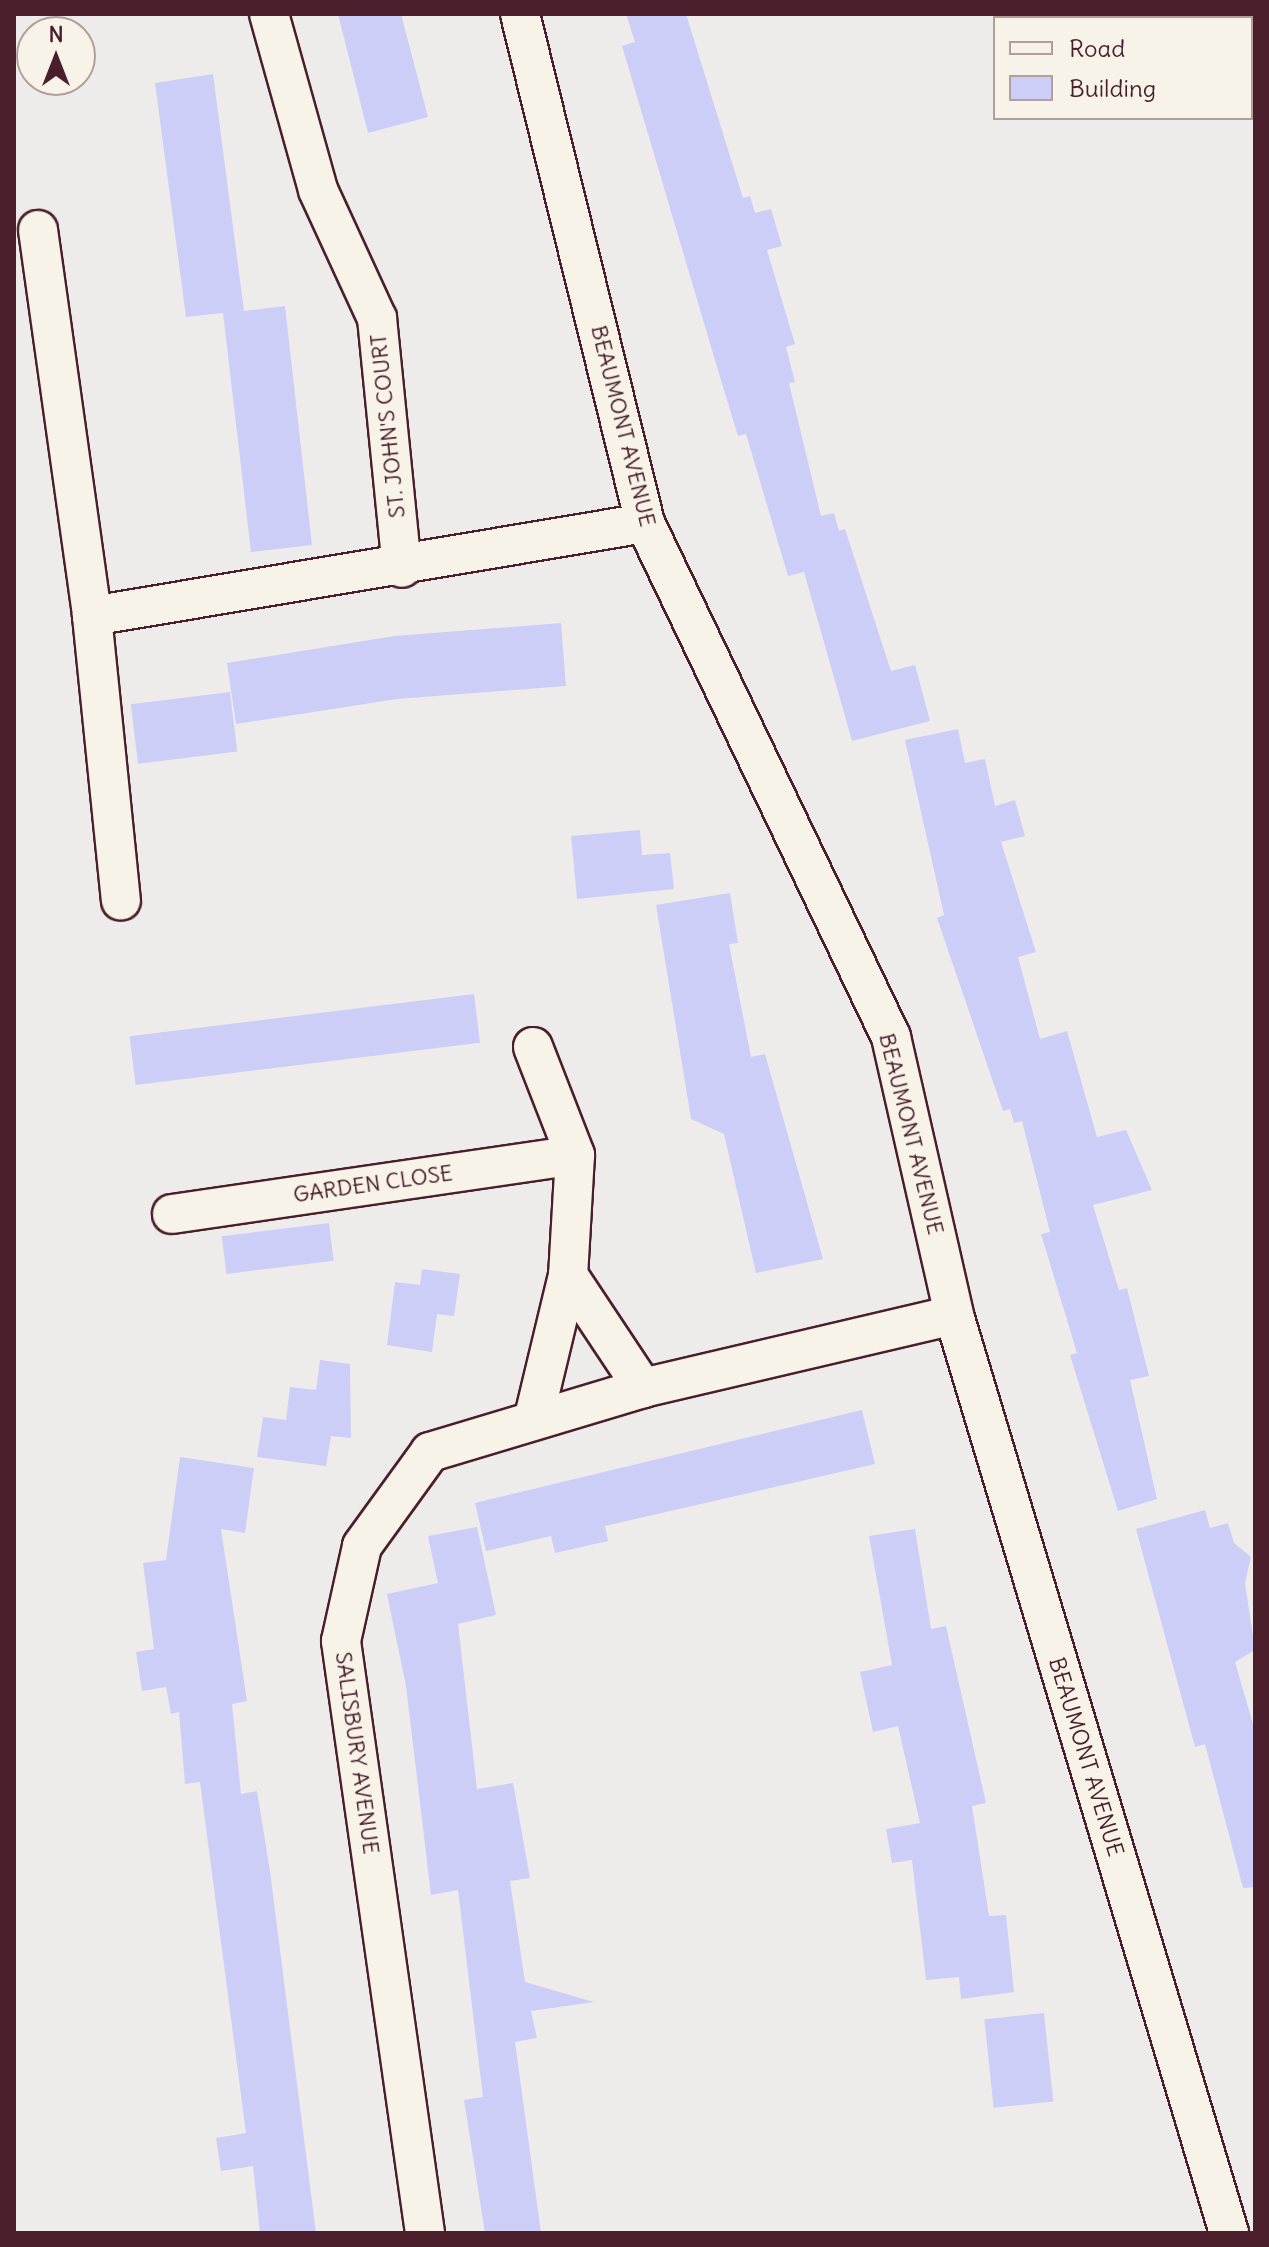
<!DOCTYPE html>
<style>
body{margin:0}
#map{position:relative;width:1269px;height:2247px;overflow:hidden;background:#eeeceb;font-family:Delius,sans-serif}
div>[style]{position:absolute}
[style*='--x']{left:calc(var(--x)*1px);top:calc(var(--y)*1px);width:calc(var(--w)*1px);rotate:calc(var(--a)*1deg)}
.building>*{inset:0;background:#cccef7;transform-origin:0 0}
.roads{filter:drop-shadow(2px 0 #4a1f2b) drop-shadow(-2px 0 #4a1f2b) drop-shadow(0 2px #4a1f2b) drop-shadow(0 -2px #4a1f2b)}
.street>*{height:38px;margin:-19px;padding:0 19px;transform-origin:19px;border-radius:19px;background:#f7f3e8}
span{translate:-50% -50%;white-space:nowrap;text-align:center;line-height:1.15;-webkit-text-stroke:8px #f7f3e8;paint-order:stroke}
.street-label{font-size:22px;color:#4a1f2b}
.frame{position:absolute;inset:0;border:16px solid #4a1f2b;pointer-events:none}
.legend{position:absolute;left:993px;top:16px;width:260px;height:104px;box-sizing:border-box;background:#f7f3e8;border:2px solid #b29e9c;margin:0;padding:10px 14px;list-style:none;font-size:24px;color:#4a1f2b}
.legend li{display:flex;align-items:center;gap:16px;height:40px}
.legend b{width:40px;border:2px solid #b29e9c}
.north{position:absolute;left:16px;top:16px;width:80px;height:80px;box-sizing:border-box;background:#f7f3e8;border:2px solid #b29e9c;border-radius:50%;rotate:0deg;font-size:22px;font-weight:700;line-height:32px;text-align:center;color:#4a1f2b}
.north::after{content:'';display:block;margin:auto;width:28px;height:36px;background:#4a1f2b;clip-path:polygon(50% 0,100% 100%,50% 72%,0 100%)}
</style>
<div id="map">
<div class="building">
<i style="clip-path:polygon(338px 14px,401px 14px,428px 117px,368px 133px)"></i>
<i style="clip-path:polygon(626px 14px,686px 14px,743px 198px,750px 196px,755px 213px,771px 209px,782px 246px,767px 250px,795px 344px,786px 347px,795px 382px,789px 383px,821px 516px,834px 513px,839px 531px,845px 529px,891px 671px,915px 665px,930px 721px,852px 741px,804px 572px,788px 576px,746px 434px,738px 436px,717px 367px,622px 46px,635px 42px)"></i>
<i style="clip-path:polygon(213px 74px,244px 311px,285px 306px,312px 545px,251px 552px,223px 313px,240px 311px,186px 317px,155px 83px)"></i>
<i style="clip-path:polygon(561px 623px,566px 686px,397px 699px,236px 724px,227px 663px,394px 636px)"></i>
<i style="left:230px;top:692px;width:60px;height:100px;rotate:83deg"></i>
<i style="clip-path:polygon(958px 729px,965px 763px,985px 759px,995px 806px,1015px 800px,1025px 836px,1001px 842px,1036px 952px,1018px 957px,1040px 1039px,1067px 1031px,1097px 1137px,1126px 1130px,1152px 1190px,1093px 1205px,1119px 1290px,1127px 1288px,1149px 1376px,1130px 1380px,1157px 1499px,1118px 1511px,1070px 1355px,1077px 1353px,1041px 1234px,1050px 1232px,1022px 1121px,1014px 1123px,1010px 1109px,1003px 1111px,937px 918px,944px 915px,905px 740px)"></i>
<i style="clip-path:polygon(640px 830px,642px 855px,670px 853px,674px 889px,577px 899px,571px 836px)"></i>
<i style="clip-path:polygon(730px 893px,738px 943px,729px 944px,751px 1057px,765px 1054px,823px 1259px,756px 1273px,724px 1134px,691px 1119px,656px 905px)"></i>
<i style="left:474px;top:994px;width:49px;height:347px;rotate:83deg"></i>
<i style="left:329px;top:1223px;width:38px;height:108px;rotate:83deg"></i>
<i style="clip-path:polygon(422px 1269px,460px 1274px,454px 1316px,437px 1314px,432px 1352px,387px 1345px,395px 1282px,420px 1285px)"></i>
<i style="clip-path:polygon(320px 1360px,350px 1364px,351px 1438px,331px 1436px,326px 1466px,257px 1457px,263px 1417px,286px 1420px,290px 1387px,316px 1390px)"></i>
<i style="clip-path:polygon(862px 1410px,875px 1464px,605px 1526px,608px 1541px,555px 1553px,551px 1536px,486px 1551px,475px 1503px)"></i>
<i style="clip-path:polygon(180px 1457px,254px 1468px,245px 1533px,221px 1529px,247px 1701px,232px 1704px,241px 1794px,257px 1791px,270px 1871px,316px 2233px,260px 2233px,253px 2166px,221px 2171px,216px 2138px,246px 2133px,200px 1782px,185px 1784px,179px 1712px,171px 1714px,166px 1687px,142px 1691px,136px 1652px,154px 1649px,143px 1563px,166px 1560px)"></i>
<i style="clip-path:polygon(1205px 1510px,1210px 1528px,1228px 1523px,1234px 1543px,1251px 1557px,1245px 1583px,1255px 1650px,1235px 1662px,1255px 1731px,1255px 1887px,1243px 1888px,1205px 1744px,1195px 1747px,1136px 1529px)"></i>
<i style="clip-path:polygon(477px 1527px,496px 1615px,458px 1624px,477px 1789px,513px 1783px,530px 1878px,510px 1881px,525px 1982px,594px 2002px,531px 2011px,537px 2038px,515px 2042px,541px 2233px,485px 2233px,464px 2100px,483px 2097px,458px 1890px,431px 1895px,406px 1686px,387px 1594px,438px 1583px,428px 1536px)"></i>
<i style="clip-path:polygon(915px 1529px,931px 1629px,946px 1626px,986px 1803px,972px 1806px,989px 1916px,1006px 1915px,1014px 1992px,961px 1999px,959px 1977px,926px 1980px,912px 1860px,892px 1863px,886px 1829px,920px 1823px,898px 1726px,873px 1732px,860px 1672px,892px 1665px,869px 1536px)"></i>
<i style="left:1044px;top:2013px;width:89px;height:60px;rotate:84deg"></i>
</div>
<div class="roads">
<div class="street">
<i style="--x:269;--y:14;--w:183;--a:74.4"></i>
<i style="--x:318;--y:190;--w:141;--a:65.3"></i>
<i style="--x:377;--y:318;--w:251;--a:84.3"></i>
<i style="--x:520;--y:14;--w:524;--a:76.2"></i>
<i style="--x:645;--y:523;--w:570;--a:64.42"></i>
<i style="--x:891;--y:1037;--w:285;--a:77.2"></i>
<i style="--x:954;--y:1315;--w:958;--a:73.32"></i>
<i style="--x:38;--y:230;--w:390;--a:82"></i>
<i style="--x:92;--y:616;--w:286;--a:84.2"></i>
<i style="--x:92;--y:616;--w:561;--a:-9.55"></i>
<i style="--x:533;--y:1047;--w:116;--a:68.7"></i>
<i style="--x:575;--y:1155;--w:120;--a:93.3"></i>
<i style="--x:568;--y:1275;--w:136;--a:56.4"></i>
<i style="--x:172;--y:1214;--w:407;--a:-8.3"></i>
<i style="--x:534;--y:1417;--w:146;--a:-76.5"></i>
<i style="--x:425;--y:2233;--w:598;--a:-98.08"></i>
<i style="--x:341;--y:1641;--w:97;--a:-77.5"></i>
<i style="--x:362;--y:1546;--w:116;--a:-54.1"></i>
<i style="--x:430;--y:1452;--w:222;--a:-16.7"></i>
<i style="--x:643;--y:1388;--w:319;--a:-13.2"></i>
</div>
</div>
<div class="street-label">
<span style="left:388px;top:426px;rotate:-96deg">ST. JOHN'S COURT</span>
<span style="left:623px;top:426px;rotate:76deg">BEAUMONT AVENUE</span>
<span style="left:911px;top:1134px;rotate:76deg">BEAUMONT AVENUE</span>
<span style="left:373px;top:1184px;rotate:-8deg">GARDEN CLOSE</span>
<span style="left:357px;top:1753px;rotate:82deg">SALISBURY AVENUE</span>
<span style="left:1086px;top:1757px;rotate:73deg">BEAUMONT AVENUE</span>
</div>
<div class="frame"></div>
<ul class="legend">
<li><b style="height:10px;background:#f7f3e8"></b>Road</li>
<li><b style="height:22px;background:#cccef7"></b>Building</li>
</ul>
<div class="north">N</div>
</div>
